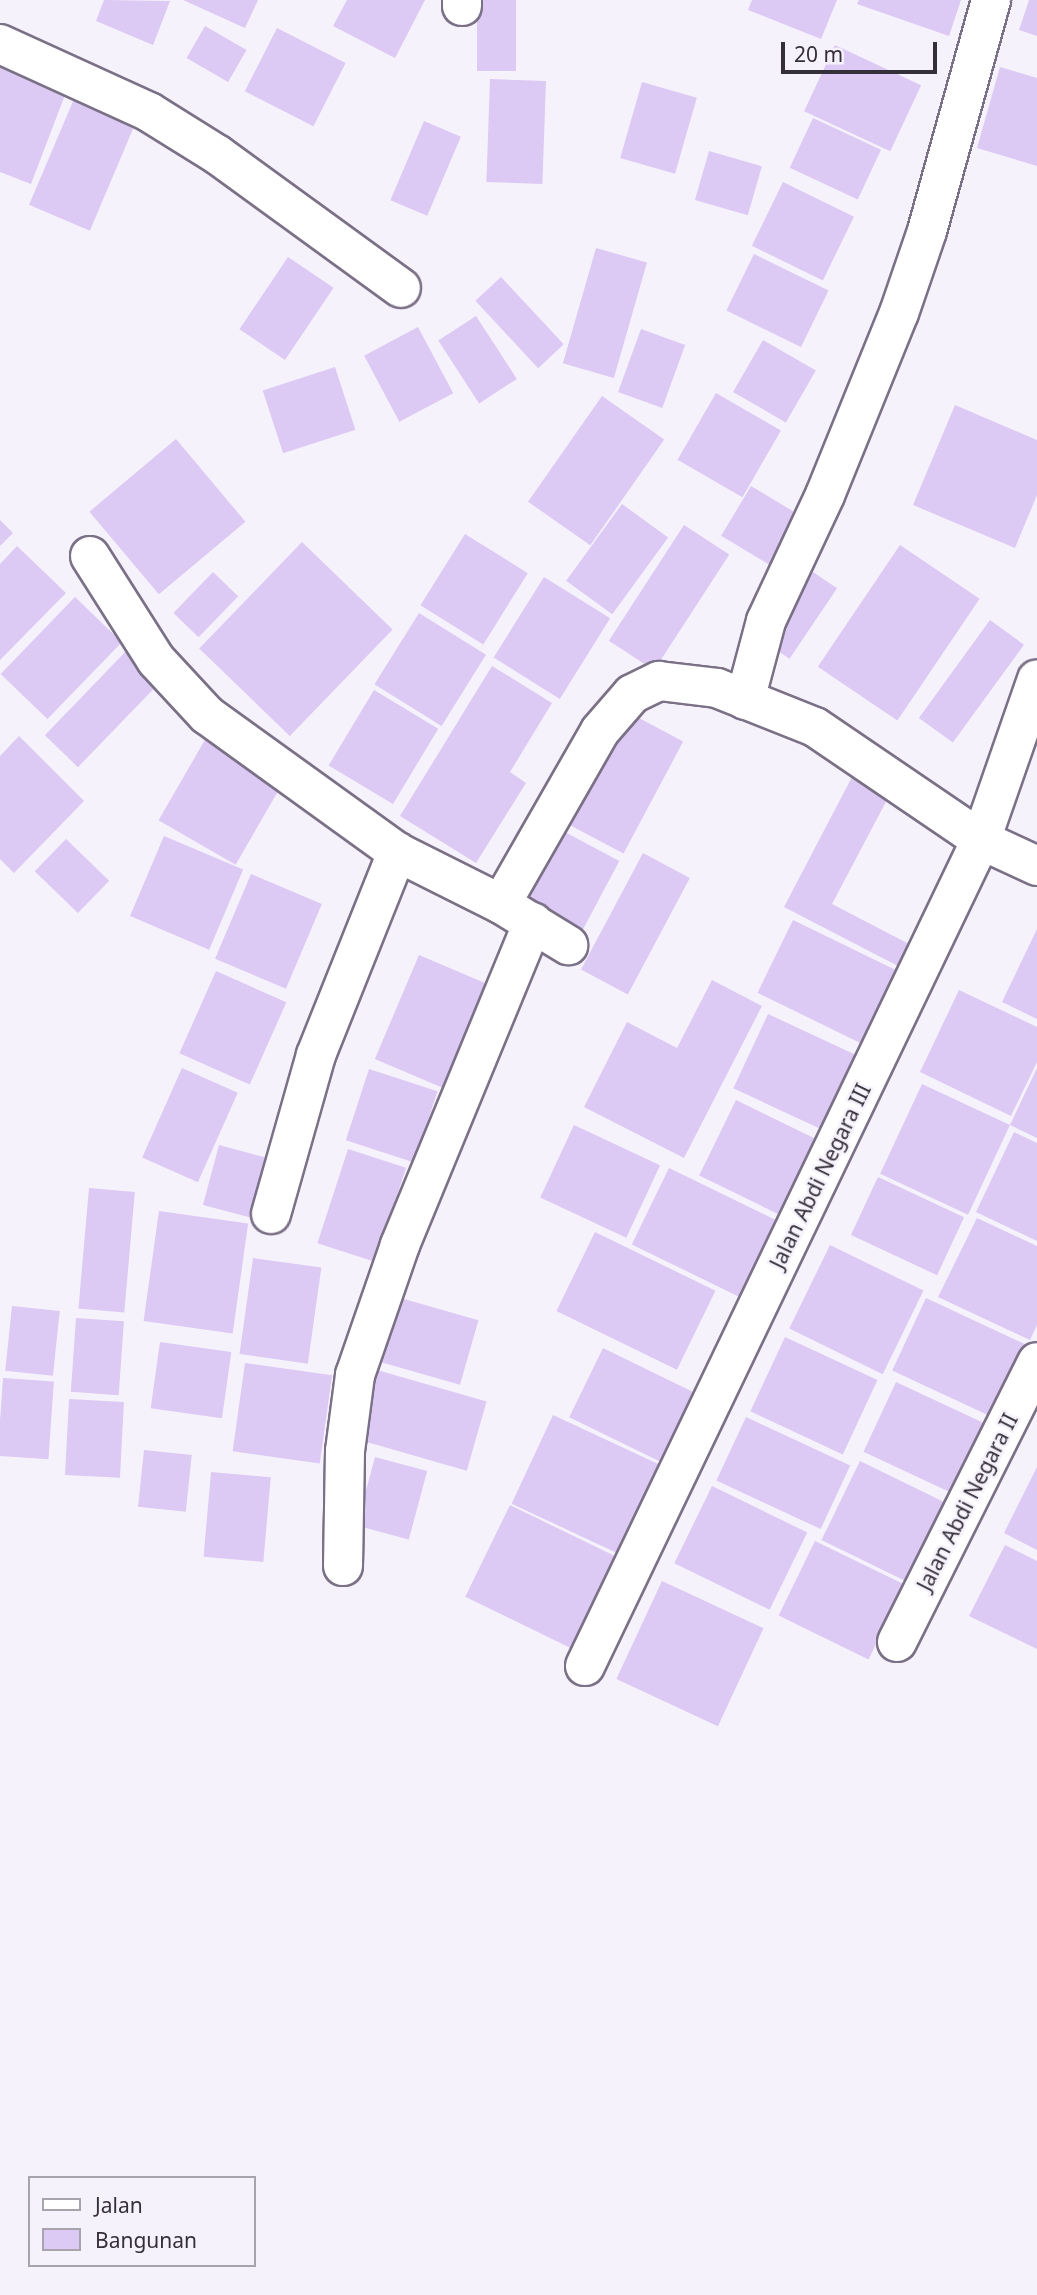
<!DOCTYPE html>
<style>
body{margin:0}
#map{position:relative;width:1037px;height:2295px;overflow:hidden;background:#f6f2fc;font-family:"Noto Sans",sans-serif}
div>[style]{position:absolute}
[style*='--x']{left:calc(var(--x)*1px);top:calc(var(--y)*1px);width:calc(var(--w)*1px);rotate:calc(var(--a)*1deg)}
.building>*{inset:0;background:#dcc9f4;transform-origin:0 0}
.roads{filter:drop-shadow(2px 0 #7b7187) drop-shadow(-2px 0 #7b7187) drop-shadow(0 2px #7b7187) drop-shadow(0 -2px #7b7187)}
.street>*{height:38px;margin:-19px;padding:0 19px;transform-origin:19px;border-radius:19px;background:#fff}
span{translate:-50% -50%;white-space:nowrap;text-align:center;line-height:1.15;-webkit-text-stroke:5px #f6f2fc;paint-order:stroke}
.street-label{font-size:21px;color:#342f39}
.legend{position:absolute;left:28px;top:2176px;width:228px;height:91px;box-sizing:border-box;background:#f6f2fc;border:2px solid #a8a4ae;margin:0;padding:9px 12px;list-style:none;font-size:21px;color:#342f39}
.legend li{display:flex;align-items:center;gap:14px;height:35px}
.legend b{width:35px;border:2px solid #a8a4ae}
.scale{position:absolute;left:781px;top:42px;width:156px;height:32px;box-sizing:border-box;border:4px solid #342f39;border-top:0;padding-left:9px;font-size:21px;line-height:24px;white-space:nowrap;color:#342f39;-webkit-text-stroke:5px #f6f2fc;paint-order:stroke}
</style>
<div id="map">
<div class="building">
<i style="clip-path:polygon(104px 0,170px 1px,153px 45px,96px 21px)"></i>
<i style="clip-path:polygon(183px 0,258px 0,245px 28px)"></i>
<i style="clip-path:polygon(347px 0,425px 0,395px 58px,333px 26px)"></i>
<i style="left:477px;top:0;width:39px;height:71px"></i>
<i style="clip-path:polygon(752px 0,837px 0,821px 39px,748px 10px)"></i>
<i style="clip-path:polygon(859px 0,961px 0,949px 36px,857px 4px)"></i>
<i style="clip-path:polygon(1029px 0,1037px 0,1037px 36px,1019px 30px)"></i>
<i style="left:205px;top:26px;width:48px;height:37px;rotate:30deg"></i>
<i style="left:277px;top:28px;width:77px;height:71px;rotate:27deg"></i>
<i style="left:835px;top:45px;width:95px;height:73px;rotate:25deg"></i>
<i style="clip-path:polygon(0 60px,68px 87px,31px 184px,0 172px)"></i>
<i style="clip-path:polygon(1000px 67px,1037px 78px,1037px 166px,977px 148px)"></i>
<i style="left:490px;top:79px;width:56px;height:103px;rotate:2deg"></i>
<i style="left:642px;top:82px;width:57px;height:79px;rotate:16deg"></i>
<i style="left:74px;top:99px;width:66px;height:115px;rotate:23deg"></i>
<i style="left:813px;top:118px;width:75px;height:55px;rotate:25deg"></i>
<i style="left:424px;top:121px;width:40px;height:86px;rotate:23deg"></i>
<i style="left:709px;top:151px;width:55px;height:51px;rotate:16deg"></i>
<i style="left:783px;top:182px;width:79px;height:71px;rotate:26deg"></i>
<i style="left:596px;top:248px;width:53px;height:120px;rotate:16deg"></i>
<i style="left:754px;top:254px;width:83px;height:63px;rotate:26deg"></i>
<i style="left:288px;top:257px;width:55px;height:87px;rotate:34deg"></i>
<i style="left:501px;top:277px;width:92px;height:35px;rotate:47deg"></i>
<i style="left:476px;top:316px;width:75px;height:45px;rotate:57deg"></i>
<i style="left:418px;top:327px;width:75px;height:61px;rotate:62deg"></i>
<i style="left:641px;top:329px;width:47px;height:67px;rotate:20deg"></i>
<i style="left:763px;top:340px;width:61px;height:60px;rotate:30deg"></i>
<i style="left:335px;top:367px;width:66px;height:76px;rotate:72deg"></i>
<i style="left:716px;top:393px;width:75px;height:77px;rotate:30deg"></i>
<i style="left:602px;top:396px;width:76px;height:129px;rotate:35deg"></i>
<i style="clip-path:polygon(955px 405px,1037px 440px,1037px 495px,1015px 548px,913px 505px)"></i>
<i style="left:176px;top:439px;width:108px;height:113px;rotate:50deg"></i>
<i style="left:751px;top:486px;width:65px;height:58px;rotate:31deg"></i>
<i style="left:622px;top:504px;width:57px;height:95px;rotate:36deg"></i>
<i style="clip-path:polygon(0 520px,13px 533px,0 546px)"></i>
<i style="left:684px;top:525px;width:54px;height:138px;rotate:33deg"></i>
<i style="left:465px;top:534px;width:74px;height:84px;rotate:32deg"></i>
<i style="left:302px;top:542px;width:126px;height:148px;rotate:44deg"></i>
<i style="left:900px;top:545px;width:96px;height:147px;rotate:34deg"></i>
<i style="clip-path:polygon(17px 546px,66px 593px,0 660px,0 564px)"></i>
<i style="left:213px;top:572px;width:35px;height:57px;rotate:44deg"></i>
<i style="left:813px;top:572px;width:29px;height:85px;rotate:34deg"></i>
<i style="left:544px;top:577px;width:78px;height:95px;rotate:32deg"></i>
<i style="left:75px;top:597px;width:65px;height:107px;rotate:44deg"></i>
<i style="left:419px;top:613px;width:79px;height:84px;rotate:32deg"></i>
<i style="left:990px;top:620px;width:42px;height:121px;rotate:36deg"></i>
<i style="left:131px;top:646px;width:46px;height:124px;rotate:44deg"></i>
<i style="clip-path:polygon(492px 666px,552px 703px,510px 772px,526px 783px,476px 863px,400px 816px)"></i>
<i style="left:374px;top:690px;width:75px;height:88px;rotate:31deg"></i>
<i style="left:624px;top:710px;width:67px;height:127px;rotate:28deg"></i>
<i style="clip-path:polygon(19px 736px,84px 801px,14px 873px,0 859px,0 756px)"></i>
<i style="left:206px;top:738px;width:89px;height:95px;rotate:30deg"></i>
<i style="clip-path:polygon(852px 777px,889px 796px,832px 904px,909px 944px,898px 966px,784px 907px)"></i>
<i style="left:561px;top:830px;width:66px;height:84px;rotate:28deg"></i>
<i style="left:164px;top:836px;width:86px;height:87px;rotate:23deg"></i>
<i style="left:66px;top:839px;width:60px;height:45px;rotate:44deg"></i>
<i style="left:643px;top:853px;width:53px;height:132px;rotate:28deg"></i>
<i style="left:251px;top:874px;width:77px;height:92px;rotate:23deg"></i>
<i style="left:793px;top:920px;width:120px;height:81px;rotate:26deg"></i>
<i style="clip-path:polygon(1037px 929px,1037px 1019px,1002px 1002px)"></i>
<i style="left:419px;top:955px;width:78px;height:113px;rotate:23deg"></i>
<i style="left:216px;top:971px;width:77px;height:90px;rotate:24deg"></i>
<i style="clip-path:polygon(712px 980px,762px 1006px,684px 1158px,584px 1107px,627px 1022px,677px 1048px)"></i>
<i style="clip-path:polygon(959px 990px,1037px 1027px,1037px 1062px,1011px 1116px,920px 1072px)"></i>
<i style="left:768px;top:1014px;width:106px;height:82px;rotate:25deg"></i>
<i style="left:182px;top:1068px;width:61px;height:98px;rotate:24deg"></i>
<i style="clip-path:polygon(1037px 1068px,1037px 1138px,1010px 1125px)"></i>
<i style="left:369px;top:1069px;width:72px;height:75px;rotate:18deg"></i>
<i style="left:922px;top:1084px;width:97px;height:99px;rotate:25deg"></i>
<i style="left:736px;top:1100px;width:98px;height:84px;rotate:26deg"></i>
<i style="left:574px;top:1125px;width:95px;height:80px;rotate:25deg"></i>
<i style="clip-path:polygon(1014px 1132px,1037px 1143px,1037px 1241px,976px 1212px)"></i>
<i style="left:219px;top:1145px;width:59px;height:62px;rotate:15deg"></i>
<i style="left:348px;top:1149px;width:61px;height:99px;rotate:18deg"></i>
<i style="left:669px;top:1168px;width:121px;height:85px;rotate:26deg"></i>
<i style="left:878px;top:1177px;width:95px;height:64px;rotate:25deg"></i>
<i style="left:89px;top:1188px;width:46px;height:121px;rotate:5deg"></i>
<i style="left:159px;top:1211px;width:90px;height:111px;rotate:8deg"></i>
<i style="clip-path:polygon(977px 1218px,1037px 1246px,1037px 1325px,1030px 1340px,938px 1297px)"></i>
<i style="left:595px;top:1232px;width:134px;height:88px;rotate:26deg"></i>
<i style="left:830px;top:1245px;width:104px;height:93px;rotate:26deg"></i>
<i style="left:253px;top:1258px;width:69px;height:97px;rotate:8deg"></i>
<i style="left:390px;top:1295px;width:92px;height:67px;rotate:16deg"></i>
<i style="left:926px;top:1298px;width:112px;height:80px;rotate:25deg"></i>
<i style="left:12px;top:1306px;width:48px;height:65px;rotate:6deg"></i>
<i style="left:76px;top:1318px;width:48px;height:74px;rotate:4deg"></i>
<i style="left:785px;top:1337px;width:102px;height:82px;rotate:25deg"></i>
<i style="left:160px;top:1342px;width:72px;height:67px;rotate:8deg"></i>
<i style="left:603px;top:1348px;width:106px;height:77px;rotate:26deg"></i>
<i style="left:245px;top:1363px;width:88px;height:89px;rotate:8deg"></i>
<i style="left:377px;top:1370px;width:114px;height:72px;rotate:16deg"></i>
<i style="left:3px;top:1378px;width:51px;height:78px;rotate:4deg"></i>
<i style="left:896px;top:1382px;width:98px;height:77px;rotate:25deg"></i>
<i style="left:69px;top:1399px;width:55px;height:76px;rotate:3deg"></i>
<i style="left:553px;top:1415px;width:122px;height:98px;rotate:25deg"></i>
<i style="left:746px;top:1417px;width:115px;height:70px;rotate:25deg"></i>
<i style="left:144px;top:1450px;width:48px;height:57px;rotate:6deg"></i>
<i style="left:375px;top:1457px;width:54px;height:71px;rotate:15deg"></i>
<i style="left:860px;top:1461px;width:98px;height:88px;rotate:26deg"></i>
<i style="clip-path:polygon(1037px 1467px,1037px 1550px,1004px 1533px)"></i>
<i style="left:211px;top:1472px;width:60px;height:85px;rotate:5deg"></i>
<i style="left:712px;top:1486px;width:106px;height:86px;rotate:26deg"></i>
<i style="left:510px;top:1505px;width:120px;height:102px;rotate:26deg"></i>
<i style="left:815px;top:1541px;width:100px;height:83px;rotate:26deg"></i>
<i style="clip-path:polygon(1005px 1545px,1037px 1561px,1037px 1649px,969px 1616px)"></i>
<i style="left:662px;top:1581px;width:112px;height:108px;rotate:25deg"></i>
</div>
<div class="roads">
<div class="street">
<i style="--x:462;--y:6;--w:6;--a:-90"></i>
<i style="--x:0;--y:44;--w:164;--a:24.5"></i>
<i style="--x:149;--y:112;--w:81;--a:31.9"></i>
<i style="--x:218;--y:155;--w:226;--a:36"></i>
<i style="--x:90;--y:556;--w:123;--a:57.6"></i>
<i style="--x:156;--y:660;--w:75;--a:47.2"></i>
<i style="--x:207;--y:715;--w:234;--a:35.8"></i>
<i style="--x:397;--y:852;--w:116;--a:26.6"></i>
<i style="--x:501;--y:904;--w:79;--a:31.5"></i>
<i style="--x:745;--y:700;--w:82;--a:-75.1"></i>
<i style="--x:766;--y:621;--w:139;--a:-64.9"></i>
<i style="--x:825;--y:495;--w:196;--a:-67.9"></i>
<i style="--x:899;--y:313;--w:87;--a:-71.1"></i>
<i style="--x:927;--y:231;--w:240;--a:-74.5"></i>
<i style="--x:501;--y:904;--w:199;--a:-60.2"></i>
<i style="--x:600;--y:731;--w:49;--a:-49.1"></i>
<i style="--x:632;--y:694;--w:30;--a:-26"></i>
<i style="--x:659;--y:681;--w:58;--a:6.9"></i>
<i style="--x:717;--y:688;--w:105;--a:21.7"></i>
<i style="--x:815;--y:727;--w:201;--a:34.2"></i>
<i style="--x:981;--y:840;--w:62;--a:24.9"></i>
<i style="--x:271;--y:1214;--w:165;--a:-74.2"></i>
<i style="--x:316;--y:1055;--w:219;--a:-68.2"></i>
<i style="--x:343;--y:1566;--w:115;--a:-89"></i>
<i style="--x:345;--y:1451;--w:77;--a:-82.5"></i>
<i style="--x:355;--y:1375;--w:138;--a:-70.9"></i>
<i style="--x:400;--y:1245;--w:349;--a:-67.6"></i>
<i style="--x:897;--y:1642;--w:313;--a:-63.4"></i>
<i style="--x:585;--y:1666;--w:916;--a:-64.39"></i>
<i style="--x:981;--y:840;--w:170;--a:-70.8"></i>
</div>
</div>
<div class="street-label">
<span style="left:820px;top:1176px;rotate:-64deg">Jalan Abdi Negara III</span>
<span style="left:967px;top:1502px;rotate:-63deg">Jalan Abdi Negara II</span>
</div>
<ul class="legend">
<li><b style="height:9px;background:#fff"></b>Jalan</li>
<li><b style="height:19px;background:#dcc9f4"></b>Bangunan</li>
</ul>
<div class="scale">20 m</div>
</div>
